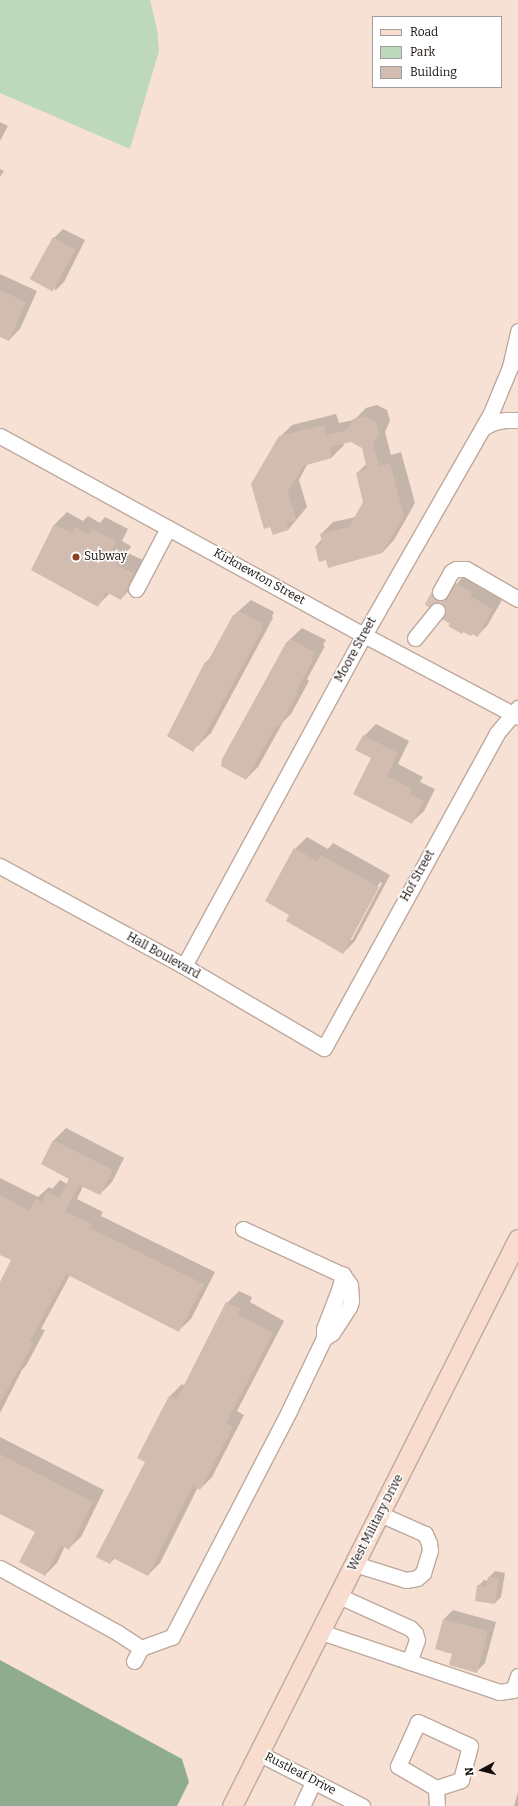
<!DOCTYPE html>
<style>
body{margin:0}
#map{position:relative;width:518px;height:1806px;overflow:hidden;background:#f7e1d4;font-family:Bitter,serif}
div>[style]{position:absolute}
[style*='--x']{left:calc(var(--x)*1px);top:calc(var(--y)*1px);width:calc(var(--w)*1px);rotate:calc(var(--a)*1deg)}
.green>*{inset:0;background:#bed8bd}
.forest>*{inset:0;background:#8fad8e}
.shadow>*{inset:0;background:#0003}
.building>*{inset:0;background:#d1bcaf;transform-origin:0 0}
.minor-tunnel>*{height:15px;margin-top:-7.5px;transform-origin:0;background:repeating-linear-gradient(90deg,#d5c1b6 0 15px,transparent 0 23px)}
.roads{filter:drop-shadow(1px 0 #bea99d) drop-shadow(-1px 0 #bea99d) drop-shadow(0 1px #bea99d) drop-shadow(0 -1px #bea99d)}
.minor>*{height:15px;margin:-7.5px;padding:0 7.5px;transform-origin:7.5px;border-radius:7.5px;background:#fff}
.major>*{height:19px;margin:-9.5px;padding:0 9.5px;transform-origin:9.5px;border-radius:9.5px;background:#f8dcce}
.dots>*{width:11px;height:11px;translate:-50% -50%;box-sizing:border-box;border:2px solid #fff;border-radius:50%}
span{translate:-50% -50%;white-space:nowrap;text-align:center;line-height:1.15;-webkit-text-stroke:3px #fff;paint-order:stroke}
.poi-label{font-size:12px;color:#140d09}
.left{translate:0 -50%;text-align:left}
.street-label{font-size:12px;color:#140d09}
.legend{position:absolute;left:372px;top:16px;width:130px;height:72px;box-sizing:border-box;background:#fff;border:1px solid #a19e9d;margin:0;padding:5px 7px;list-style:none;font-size:12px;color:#140d09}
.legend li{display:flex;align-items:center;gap:8px;height:20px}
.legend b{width:20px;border:1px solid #a19e9d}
.north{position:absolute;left:462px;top:1750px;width:40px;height:40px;-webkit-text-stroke:3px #fff;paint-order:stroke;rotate:263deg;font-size:11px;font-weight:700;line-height:16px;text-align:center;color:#140d09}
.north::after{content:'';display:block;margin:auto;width:14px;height:18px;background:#140d09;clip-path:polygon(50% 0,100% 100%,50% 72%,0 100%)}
</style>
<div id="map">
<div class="green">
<i style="clip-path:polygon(0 0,150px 0,157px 29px,159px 51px,130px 149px,0 93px)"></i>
</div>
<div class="forest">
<i style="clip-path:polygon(0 1660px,182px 1759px,189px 1782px,177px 1806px,0 1806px)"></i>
</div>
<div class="shadow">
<i style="clip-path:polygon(0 122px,8px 126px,0 141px)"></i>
<i style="clip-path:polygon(0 169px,4px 171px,0 177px)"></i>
<i style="clip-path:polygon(63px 229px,85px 240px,64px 282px,55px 291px,54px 238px)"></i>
<i style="clip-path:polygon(0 274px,37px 291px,20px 329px,9px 340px,0 336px)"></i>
<i style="clip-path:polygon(377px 405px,387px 410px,390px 421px,385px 432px,391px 455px,401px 452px,415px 503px,394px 540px,382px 553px,327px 559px,316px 546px,322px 539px,321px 534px,333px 522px,356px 517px,364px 502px,357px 473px,366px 464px,363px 448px,351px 441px,343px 443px,344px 445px,332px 457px,308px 463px,299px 480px,307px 507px,288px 530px,273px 534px,280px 437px,292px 425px,336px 414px,339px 423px,354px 420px,366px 408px)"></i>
<i style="clip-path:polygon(67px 512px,83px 521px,88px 516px,100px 523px,105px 517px,128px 529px,122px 541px,131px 546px,128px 553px,145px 561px,132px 587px,121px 599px,110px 593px,98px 605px,32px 569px,55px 524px)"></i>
<i style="clip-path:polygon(465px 574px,480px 583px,478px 586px,502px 600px,487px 626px,477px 636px,451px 624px,444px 604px,433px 602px,428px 605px,433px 597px,442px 588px,445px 591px,451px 591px)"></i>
<i style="clip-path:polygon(251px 600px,274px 612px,272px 616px,273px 618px,211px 733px,193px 750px,206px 662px,212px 656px,234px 615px)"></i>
<i style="clip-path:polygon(302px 628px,326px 640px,323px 645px,325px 646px,307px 679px,309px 681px,291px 714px,283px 722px,258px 767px,246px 779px,223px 760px,286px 643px)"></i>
<i style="clip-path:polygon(376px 724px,409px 741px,398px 764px,423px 777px,420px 782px,435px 789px,424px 811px,412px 822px,372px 758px,364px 736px)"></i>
<i style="clip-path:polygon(evenodd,307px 837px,328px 849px,333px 843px,390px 875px,355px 941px,343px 953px,295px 849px,307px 837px,380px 882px,382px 883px,352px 940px,349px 940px,380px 882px)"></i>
<i style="clip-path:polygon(66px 1128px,124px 1158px,112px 1182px,100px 1194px,83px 1186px,77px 1199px,103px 1212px,101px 1216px,215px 1272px,191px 1319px,179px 1330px,70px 1275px,41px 1329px,45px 1330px,27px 1364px,22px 1370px,0 1413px,0 1284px,12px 1260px,0 1254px,0 1178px,38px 1197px,49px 1187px,52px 1189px,60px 1180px,67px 1184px,70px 1178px,42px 1163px,54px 1140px)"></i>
<i style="clip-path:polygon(239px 1291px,252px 1297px,250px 1302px,284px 1321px,237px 1411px,244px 1415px,212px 1477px,200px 1489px,198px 1487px,160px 1563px,148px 1575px,115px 1558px,110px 1563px,146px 1461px,138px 1457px,170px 1396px,182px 1384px,185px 1386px,227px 1303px)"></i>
<i style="clip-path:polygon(0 1437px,104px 1490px,81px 1537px,69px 1548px,65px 1546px,57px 1563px,45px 1575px,36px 1531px,0 1513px)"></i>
<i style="clip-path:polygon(495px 1571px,505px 1573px,501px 1597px,495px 1603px,478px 1586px,484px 1580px,488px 1581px,489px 1577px)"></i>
<i style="clip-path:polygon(453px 1610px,496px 1622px,485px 1663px,476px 1672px,453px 1653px,444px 1619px)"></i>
<i style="clip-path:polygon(518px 1792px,518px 1806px,514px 1806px)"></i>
</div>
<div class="building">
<i style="left:53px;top:237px;width:26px;height:48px;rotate:29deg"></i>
<i style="clip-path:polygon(0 290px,26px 302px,9px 341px,0 337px)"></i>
<i style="clip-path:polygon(365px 416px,376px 422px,379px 434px,373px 444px,379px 466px,390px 463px,404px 516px,382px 553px,328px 568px,326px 560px,319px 562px,315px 546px,322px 543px,320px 534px,349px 527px,363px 502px,356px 473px,367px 469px,362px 448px,351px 442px,330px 447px,332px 458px,303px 466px,288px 492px,296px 520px,287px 522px,288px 530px,273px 535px,270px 527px,264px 529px,251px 484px,279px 436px,324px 425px,327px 435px,347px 430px,353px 419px)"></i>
<i style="clip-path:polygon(54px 524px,72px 533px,75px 527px,89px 535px,92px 529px,116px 541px,111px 553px,120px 558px,116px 565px,134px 573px,121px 600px,106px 592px,98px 607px,31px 570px)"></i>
<i style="clip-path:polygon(455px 583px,472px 592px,470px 596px,493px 609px,478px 637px,472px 634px,471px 636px,463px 632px,462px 634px,448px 626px,450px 624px,442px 619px,446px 612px,442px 604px,434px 602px,429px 607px,427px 606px,432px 596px,436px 600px,445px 599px)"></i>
<i style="clip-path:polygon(238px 611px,263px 624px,261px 629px,262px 630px,199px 746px,197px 745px,193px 752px,167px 736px,205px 662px,207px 663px,233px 615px,235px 616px)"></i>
<i style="clip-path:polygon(290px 639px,315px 652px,312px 657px,314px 659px,296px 691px,298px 693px,279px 727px,276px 726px,246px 780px,221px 766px,222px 759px,286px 643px,287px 644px)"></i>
<i style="clip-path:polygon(363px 735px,398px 753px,387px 776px,412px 789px,409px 794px,424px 801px,412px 824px,353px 794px,371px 758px,355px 750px)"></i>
<i style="clip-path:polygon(294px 848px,317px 861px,321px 855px,379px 887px,343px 954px,286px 921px,289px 915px,265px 901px)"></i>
<i style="clip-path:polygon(53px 1140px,113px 1170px,100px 1195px,79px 1185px,65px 1211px,92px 1224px,90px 1228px,204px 1284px,179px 1332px,66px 1274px,30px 1341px,34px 1342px,0 1403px,0 1282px,11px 1260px,0 1255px,0 1195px,29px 1210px,36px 1198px,42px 1202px,47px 1192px,59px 1198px,69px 1179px,41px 1164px)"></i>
<i style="clip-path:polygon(226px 1302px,241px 1309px,238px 1314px,273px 1333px,226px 1423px,233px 1427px,200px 1490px,193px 1486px,148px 1576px,113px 1558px,110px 1564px,96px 1557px,145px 1462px,137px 1458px,169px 1396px,177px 1399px)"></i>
<i style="clip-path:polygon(0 1454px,93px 1502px,69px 1550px,61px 1545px,45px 1576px,19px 1562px,35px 1532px,0 1514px)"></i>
<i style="clip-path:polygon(488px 1577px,499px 1578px,495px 1604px,475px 1601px,477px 1585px,486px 1587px)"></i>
<i style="clip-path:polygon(443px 1619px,488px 1631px,477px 1673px,449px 1665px,452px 1654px,435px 1649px)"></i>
</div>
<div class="minor-tunnel">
<i style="--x:431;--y:608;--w:18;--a:-61"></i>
</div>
<div class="roads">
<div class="minor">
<i style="--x:484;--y:427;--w:11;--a:-27"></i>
<i style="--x:494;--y:422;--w:11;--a:-10"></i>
<i style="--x:505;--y:420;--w:13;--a:0"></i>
<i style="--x:0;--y:436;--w:415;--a:28.7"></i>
<i style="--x:364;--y:635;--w:174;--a:28"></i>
<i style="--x:136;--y:589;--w:69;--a:-62.3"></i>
<i style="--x:440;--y:592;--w:23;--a:-61"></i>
<i style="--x:451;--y:572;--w:6;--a:-31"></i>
<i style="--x:456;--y:569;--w:10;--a:0"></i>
<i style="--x:466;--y:569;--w:60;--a:30"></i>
<i style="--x:415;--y:638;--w:35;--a:-51"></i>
<i style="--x:0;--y:866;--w:209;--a:28.5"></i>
<i style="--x:184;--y:966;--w:162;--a:30.4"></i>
<i style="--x:324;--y:1048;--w:359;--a:-61.2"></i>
<i style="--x:497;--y:733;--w:33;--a:-50"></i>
<i style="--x:184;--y:966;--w:377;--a:-61.5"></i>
<i style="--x:364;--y:635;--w:256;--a:-60.2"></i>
<i style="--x:491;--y:413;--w:50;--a:-67.6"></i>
<i style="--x:510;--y:367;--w:37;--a:-77"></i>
<i style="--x:243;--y:1229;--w:110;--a:24.7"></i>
<i style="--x:343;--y:1275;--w:12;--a:55"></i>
<i style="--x:350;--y:1285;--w:16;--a:86"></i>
<i style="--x:351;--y:1301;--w:6;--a:108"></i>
<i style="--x:349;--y:1307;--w:31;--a:123"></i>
<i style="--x:332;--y:1333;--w:9;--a:148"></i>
<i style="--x:355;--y:1564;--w:53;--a:17.4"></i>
<i style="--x:406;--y:1580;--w:11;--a:-10"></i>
<i style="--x:417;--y:1578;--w:8;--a:-40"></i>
<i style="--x:423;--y:1573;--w:24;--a:-73"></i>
<i style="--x:430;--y:1550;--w:7;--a:-98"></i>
<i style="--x:429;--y:1543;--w:10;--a:-114"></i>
<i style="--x:425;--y:1534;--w:49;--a:-156"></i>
<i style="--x:0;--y:1568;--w:135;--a:28.8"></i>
<i style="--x:118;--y:1633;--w:27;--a:33"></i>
<i style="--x:339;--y:1596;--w:78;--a:24.3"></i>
<i style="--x:410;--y:1628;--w:7;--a:45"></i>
<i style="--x:415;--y:1633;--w:7;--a:74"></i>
<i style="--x:417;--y:1640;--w:23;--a:110"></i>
<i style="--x:321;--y:1632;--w:188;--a:18.6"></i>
<i style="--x:499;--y:1692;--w:14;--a:-8"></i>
<i style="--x:513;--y:1690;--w:15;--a:-70"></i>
<i style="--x:134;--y:1661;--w:15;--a:-62"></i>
<i style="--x:141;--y:1648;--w:33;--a:-20"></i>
<i style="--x:172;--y:1637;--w:254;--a:-62.6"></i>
<i style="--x:289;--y:1411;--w:81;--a:-64.4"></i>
<i style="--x:324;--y:1338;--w:9;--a:-90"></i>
<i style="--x:324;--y:1329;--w:42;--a:-69"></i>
<i style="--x:339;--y:1290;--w:16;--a:-75"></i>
<i style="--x:418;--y:1722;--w:57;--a:24.8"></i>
<i style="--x:470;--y:1746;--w:35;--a:105"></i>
<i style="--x:461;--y:1780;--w:26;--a:162"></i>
<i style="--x:436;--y:1788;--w:44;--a:-149.9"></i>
<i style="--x:398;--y:1766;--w:48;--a:-65.6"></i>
<i style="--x:258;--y:1753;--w:117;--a:27"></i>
<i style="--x:436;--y:1788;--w:18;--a:87"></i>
<i style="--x:302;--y:1806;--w:26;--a:-65"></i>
</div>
<div class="major">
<i style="--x:232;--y:1806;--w:635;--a:-63.23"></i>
</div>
</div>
<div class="dots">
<i style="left:76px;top:557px;background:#894023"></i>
</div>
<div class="poi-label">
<span class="left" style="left:84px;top:557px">Subway</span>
</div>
<div class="street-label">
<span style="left:259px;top:577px;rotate:29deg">Kirknewton Street</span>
<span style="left:356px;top:650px;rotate:-61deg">Moore Street</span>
<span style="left:418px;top:876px;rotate:-61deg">Hof Street</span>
<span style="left:163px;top:956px;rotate:29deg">Hall Boulevard</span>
<span style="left:376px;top:1523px;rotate:-63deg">West Military Drive</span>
<span style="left:300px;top:1774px;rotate:27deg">Rustleaf Drive</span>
</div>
<ul class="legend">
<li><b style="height:5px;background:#f8dcce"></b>Road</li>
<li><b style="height:11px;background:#bed8bd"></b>Park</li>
<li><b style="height:11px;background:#d1bcaf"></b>Building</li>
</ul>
<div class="north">N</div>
</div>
